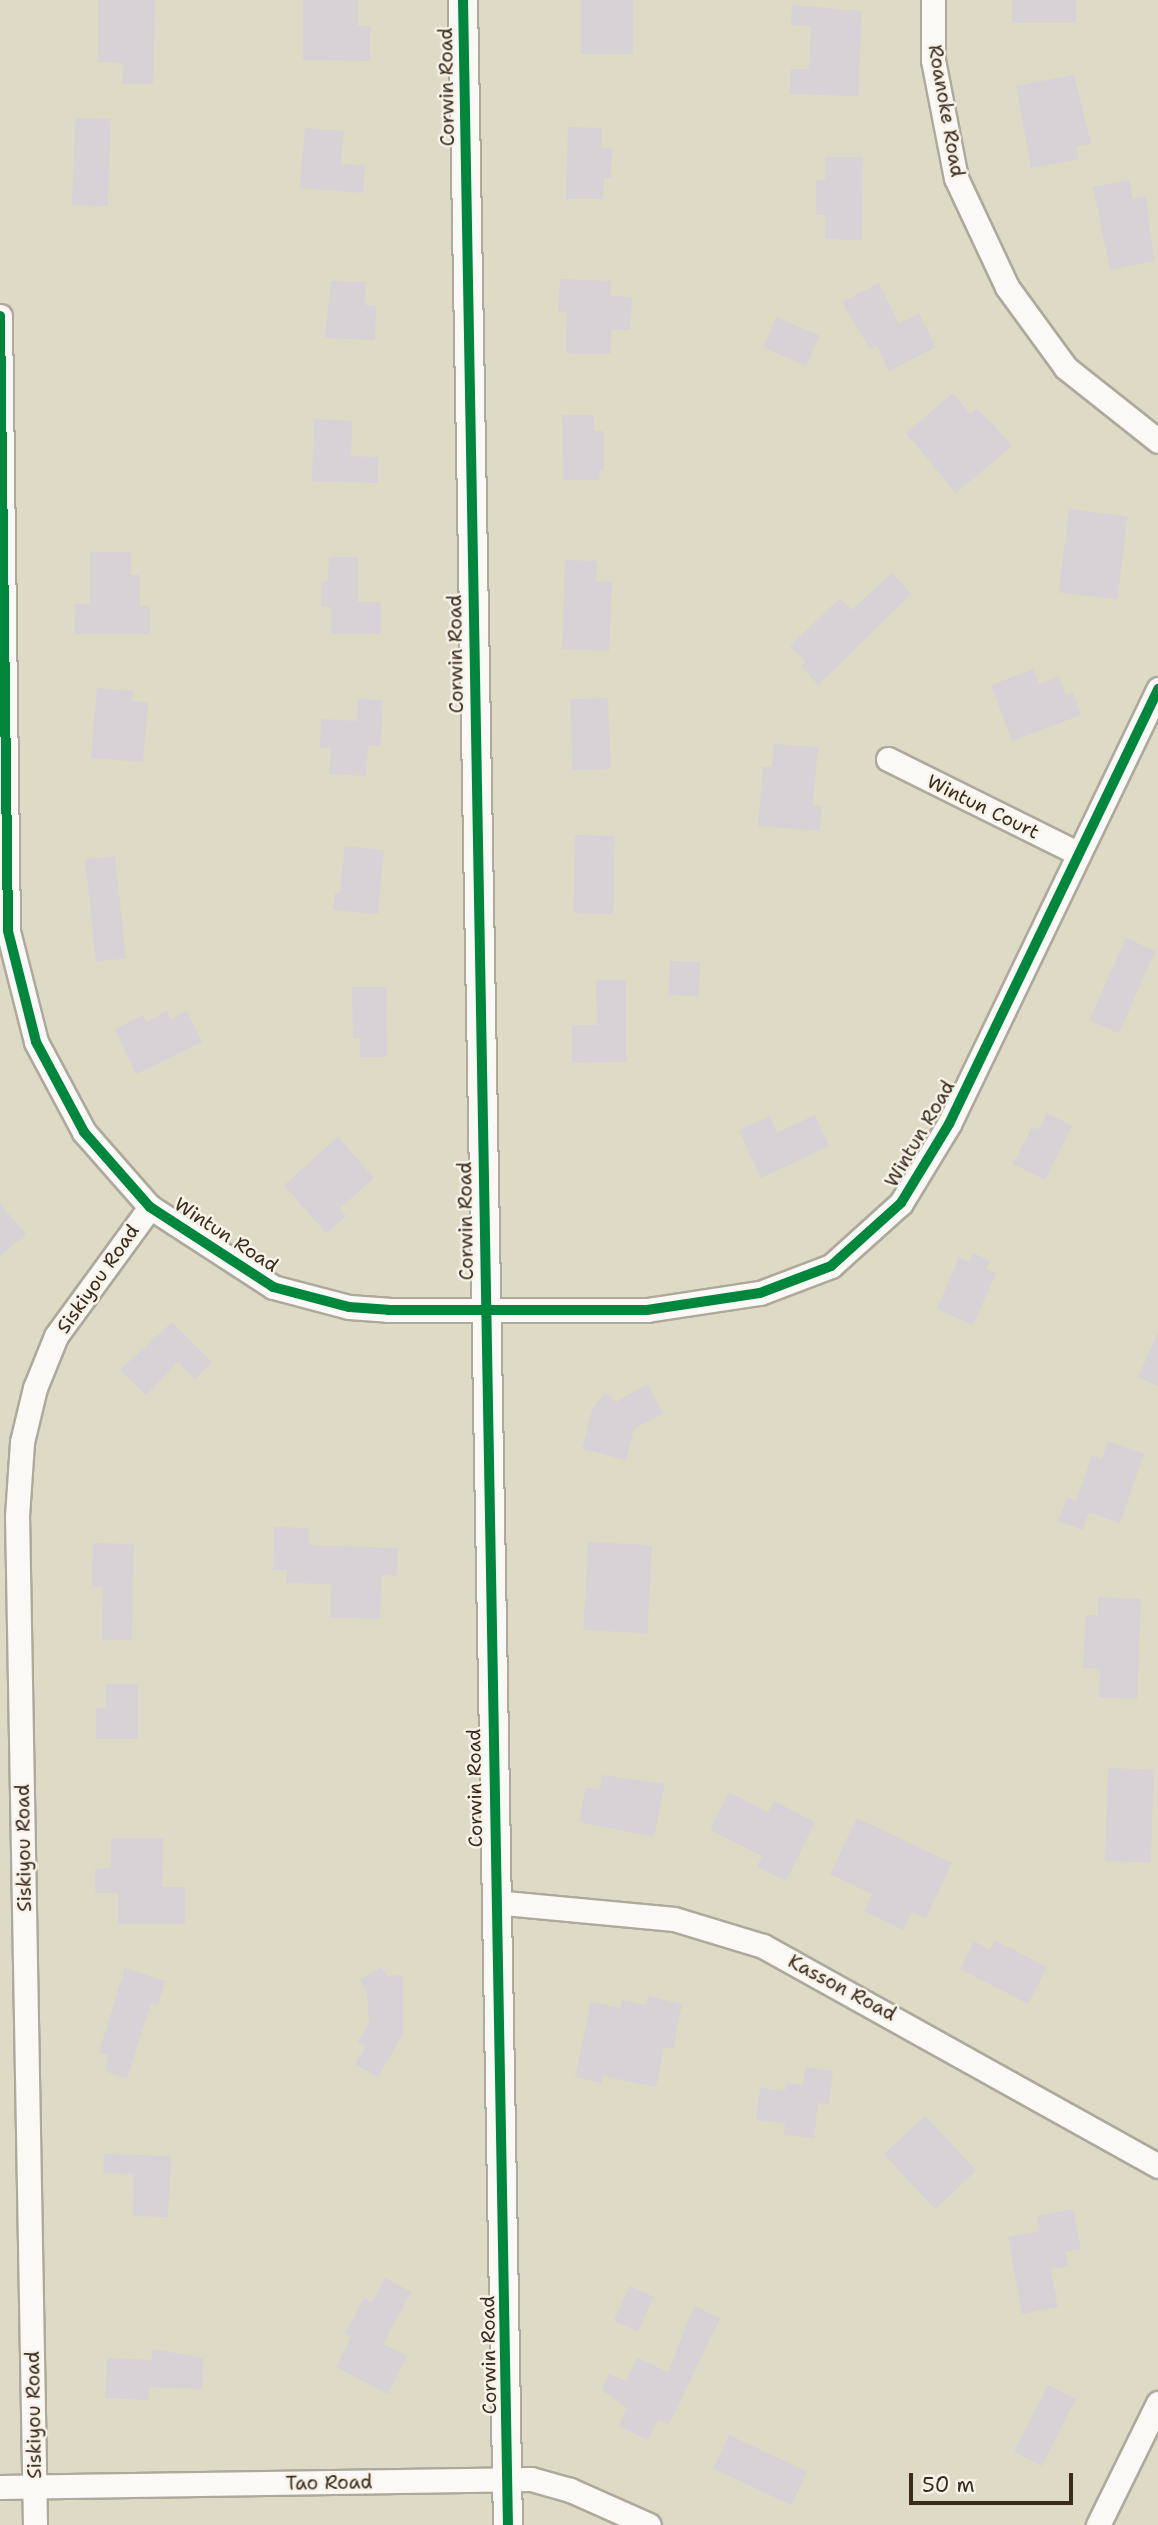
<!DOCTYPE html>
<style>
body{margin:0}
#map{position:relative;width:1158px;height:2525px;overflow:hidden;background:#dedac6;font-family:"Shantell Sans",sans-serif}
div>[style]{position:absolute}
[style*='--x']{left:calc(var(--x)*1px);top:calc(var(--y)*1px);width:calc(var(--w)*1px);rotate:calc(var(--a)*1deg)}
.building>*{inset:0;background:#d6d2d6;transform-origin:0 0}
.roads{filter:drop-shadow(2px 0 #aea99b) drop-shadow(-2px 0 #aea99b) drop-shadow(0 2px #aea99b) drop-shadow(0 -2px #aea99b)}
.minor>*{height:23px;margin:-11.5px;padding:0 11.5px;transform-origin:11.5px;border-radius:11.5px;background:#faf9f6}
.major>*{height:28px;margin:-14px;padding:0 14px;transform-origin:14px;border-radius:14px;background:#faf9f6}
.cycleway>*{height:10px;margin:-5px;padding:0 5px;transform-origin:5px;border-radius:5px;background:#00873e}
span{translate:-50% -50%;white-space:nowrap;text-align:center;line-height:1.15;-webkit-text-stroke:5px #f7f3e8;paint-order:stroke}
.street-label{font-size:19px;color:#3b2a1e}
.scale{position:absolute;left:909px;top:2473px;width:164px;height:32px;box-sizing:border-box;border:4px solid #3b2a1e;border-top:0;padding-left:9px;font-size:21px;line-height:24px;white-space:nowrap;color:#3b2a1e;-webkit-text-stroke:5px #f7f3e8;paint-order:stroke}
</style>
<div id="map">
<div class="building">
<i style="clip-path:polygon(98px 0,155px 0,153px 84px,122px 84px,123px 63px,98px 62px)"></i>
<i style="clip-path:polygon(303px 0,358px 0,358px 26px,370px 26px,370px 61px,303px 60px)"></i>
<i style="left:581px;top:0;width:52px;height:54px"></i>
<i style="left:1012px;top:0;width:64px;height:23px"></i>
<i style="clip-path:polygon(792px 5px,862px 11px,858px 96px,790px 94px,791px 69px,809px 69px,811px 26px,791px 25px)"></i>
<i style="clip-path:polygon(1074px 75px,1091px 144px,1077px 146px,1079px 159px,1031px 168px,1016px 86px)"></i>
<i style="left:75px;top:118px;width:36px;height:87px;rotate:2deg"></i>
<i style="clip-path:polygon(568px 127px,602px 128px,601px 148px,612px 148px,611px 178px,604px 178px,603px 199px,566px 199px)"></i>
<i style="clip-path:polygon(305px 128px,344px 131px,341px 164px,365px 165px,363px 193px,300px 188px)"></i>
<i style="clip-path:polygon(825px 157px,863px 157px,862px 240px,825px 239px,825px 215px,816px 215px,816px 180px,825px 180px)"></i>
<i style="clip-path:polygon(1129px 180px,1133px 199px,1146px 196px,1154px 261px,1110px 270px,1093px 187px)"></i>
<i style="clip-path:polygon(560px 279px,611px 281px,610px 296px,632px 297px,630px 330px,611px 330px,610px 354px,566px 353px,567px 312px,558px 312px)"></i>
<i style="clip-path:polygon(331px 281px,366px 282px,365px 305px,376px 306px,375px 340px,325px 338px)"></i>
<i style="clip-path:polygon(879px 283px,899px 324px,919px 313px,936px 347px,889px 371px,877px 346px,870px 349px,842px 302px)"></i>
<i style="left:776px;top:317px;width:47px;height:33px;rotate:23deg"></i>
<i style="clip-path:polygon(953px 393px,970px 414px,976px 409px,990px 421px,1012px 446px,956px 493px,906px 433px)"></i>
<i style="clip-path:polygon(562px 415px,594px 415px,594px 431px,604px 431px,604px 471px,599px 471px,600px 480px,563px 480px)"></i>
<i style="clip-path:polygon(314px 419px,352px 421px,351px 456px,378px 457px,378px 483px,312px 481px)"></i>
<i style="left:1069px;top:509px;width:59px;height:84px;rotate:7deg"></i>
<i style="clip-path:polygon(90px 552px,131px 552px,131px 575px,140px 575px,140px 606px,150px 606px,150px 634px,74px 634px,75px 604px,90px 604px)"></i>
<i style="clip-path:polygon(329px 557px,358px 557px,358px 602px,381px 602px,381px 634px,331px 634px,331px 607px,321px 607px,321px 582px,328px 581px)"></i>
<i style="clip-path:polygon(565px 560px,597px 561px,596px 581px,612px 582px,609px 651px,562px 649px)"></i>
<i style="clip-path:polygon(892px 573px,911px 594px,818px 685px,801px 666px,806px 662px,790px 646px,840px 598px,851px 610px)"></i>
<i style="clip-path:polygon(1034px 669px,1039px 684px,1059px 676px,1066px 695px,1073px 693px,1081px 715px,1012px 741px,991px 685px)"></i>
<i style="clip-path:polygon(97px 688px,133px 691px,132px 701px,148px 703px,143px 762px,91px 758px)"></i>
<i style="left:608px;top:698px;width:71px;height:38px;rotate:88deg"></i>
<i style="clip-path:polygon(358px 699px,383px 700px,381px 746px,368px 746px,366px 776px,329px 774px,331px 748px,320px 748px,321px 719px,357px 721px)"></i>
<i style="clip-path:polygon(774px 744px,818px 747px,813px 805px,822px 806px,820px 831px,758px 826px,763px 767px,772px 767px)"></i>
<i style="left:575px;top:835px;width:40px;height:78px;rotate:1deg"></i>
<i style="clip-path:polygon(345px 846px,384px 850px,378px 914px,333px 910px,335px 893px,340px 893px)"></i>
<i style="left:115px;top:856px;width:103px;height:30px;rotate:84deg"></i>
<i style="left:1126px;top:938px;width:32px;height:90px;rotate:24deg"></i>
<i style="left:670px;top:961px;width:30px;height:34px;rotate:2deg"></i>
<i style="clip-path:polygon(596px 980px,626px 980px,626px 1062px,572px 1063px,572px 1025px,597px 1025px)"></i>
<i style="clip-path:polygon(352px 987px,386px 987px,387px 1057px,360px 1057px,360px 1038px,353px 1038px)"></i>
<i style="clip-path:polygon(167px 1011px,171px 1019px,187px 1011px,202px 1042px,136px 1074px,115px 1029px,143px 1015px,146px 1022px)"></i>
<i style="clip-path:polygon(1047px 1113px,1072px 1126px,1045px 1180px,1013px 1164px,1032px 1127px,1038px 1130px)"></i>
<i style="clip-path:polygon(815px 1115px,829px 1146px,761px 1178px,739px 1130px,770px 1116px,777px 1133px)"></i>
<i style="clip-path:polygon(338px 1137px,374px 1178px,340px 1208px,346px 1216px,326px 1233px,284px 1185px)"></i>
<i style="clip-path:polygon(0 1204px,26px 1234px,0 1256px)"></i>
<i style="clip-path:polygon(973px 1253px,990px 1261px,986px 1269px,996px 1273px,973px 1325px,937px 1309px,959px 1257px,969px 1262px)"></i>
<i style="clip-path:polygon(172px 1322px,212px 1362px,195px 1379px,178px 1362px,146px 1395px,120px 1370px)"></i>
<i style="clip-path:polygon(1158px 1333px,1158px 1386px,1138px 1377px)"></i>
<i style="clip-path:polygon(647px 1384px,663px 1413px,634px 1429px,626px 1460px,582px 1449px,592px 1410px,605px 1393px,616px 1402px)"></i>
<i style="clip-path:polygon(1108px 1441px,1144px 1454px,1120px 1523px,1089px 1512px,1083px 1530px,1058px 1521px,1067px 1498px,1076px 1501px,1092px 1456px,1102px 1459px)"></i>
<i style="clip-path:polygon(274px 1527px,309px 1528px,309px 1545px,398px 1548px,397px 1576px,382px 1575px,380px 1619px,330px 1617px,331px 1584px,286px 1583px,287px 1570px,273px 1570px)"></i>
<i style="left:588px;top:1542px;width:64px;height:88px;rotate:3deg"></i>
<i style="clip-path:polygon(93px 1543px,134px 1544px,132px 1640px,102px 1640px,103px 1587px,92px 1587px)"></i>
<i style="clip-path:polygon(1098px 1597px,1141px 1599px,1137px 1699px,1099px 1697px,1100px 1669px,1083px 1668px,1086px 1615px,1098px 1615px)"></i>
<i style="clip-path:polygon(106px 1684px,138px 1684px,138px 1739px,96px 1739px,96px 1708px,106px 1708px)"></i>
<i style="left:1108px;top:1768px;width:46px;height:93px;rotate:2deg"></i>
<i style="clip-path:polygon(602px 1775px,665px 1784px,654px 1837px,579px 1822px,586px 1787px,599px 1790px)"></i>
<i style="clip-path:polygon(729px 1792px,768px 1812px,774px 1801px,815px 1822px,786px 1881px,757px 1867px,762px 1856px,710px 1830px)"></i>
<i style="clip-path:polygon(857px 1818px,952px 1863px,926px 1918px,912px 1912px,903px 1930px,864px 1911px,872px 1894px,830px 1874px)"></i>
<i style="clip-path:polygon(111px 1838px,163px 1838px,162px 1887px,185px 1887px,185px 1924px,118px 1924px,118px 1893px,95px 1893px,95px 1869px,111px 1868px)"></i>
<i style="clip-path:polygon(995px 1940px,1047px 1967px,1028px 2004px,960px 1969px,974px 1941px,990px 1950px)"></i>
<i style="clip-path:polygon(382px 1967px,387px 1976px,403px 1975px,403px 2034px,378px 2077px,355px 2064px,366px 2047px,358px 2042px,369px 2023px,367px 1992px,360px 1980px)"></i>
<i style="clip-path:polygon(125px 1968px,165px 1981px,158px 2005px,151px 2003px,127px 2078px,104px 2071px,108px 2055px,99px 2052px)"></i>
<i style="clip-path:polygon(648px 1996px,682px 2004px,673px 2049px,664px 2047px,656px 2087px,603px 2076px,602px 2083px,575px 2077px,591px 2002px,621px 2008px,622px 2000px,646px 2005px)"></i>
<i style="clip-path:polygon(805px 2067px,833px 2071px,829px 2104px,818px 2103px,814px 2138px,784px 2135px,785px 2123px,756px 2120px,760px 2088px,785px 2091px,786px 2083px,803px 2085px)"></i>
<i style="left:925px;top:2116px;width:75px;height:56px;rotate:47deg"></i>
<i style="clip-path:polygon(104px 2154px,171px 2156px,168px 2217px,133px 2216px,134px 2174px,103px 2173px)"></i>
<i style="clip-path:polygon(1073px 2209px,1081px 2249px,1065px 2252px,1068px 2266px,1051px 2269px,1058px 2307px,1022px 2314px,1008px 2237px,1040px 2231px,1037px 2216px)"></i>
<i style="clip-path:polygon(385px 2278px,411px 2292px,383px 2344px,407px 2356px,388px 2394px,336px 2367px,351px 2337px,345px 2334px,364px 2298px,372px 2303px)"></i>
<i style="left:630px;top:2286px;width:26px;height:38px;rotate:25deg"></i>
<i style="clip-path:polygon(694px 2306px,720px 2318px,669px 2425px,658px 2420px,648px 2440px,619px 2426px,627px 2408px,602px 2390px,609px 2374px,626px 2381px,637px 2358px,668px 2372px)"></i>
<i style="clip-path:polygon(152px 2349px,203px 2358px,202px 2389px,149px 2387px,149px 2400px,105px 2398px,107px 2358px,152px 2360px)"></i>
<i style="left:1048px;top:2385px;width:31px;height:75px;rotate:27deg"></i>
<i style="left:729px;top:2435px;width:86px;height:37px;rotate:25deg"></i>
</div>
<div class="roads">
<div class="minor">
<i style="--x:933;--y:0;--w:60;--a:90"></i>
<i style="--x:933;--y:60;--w:120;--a:79"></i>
<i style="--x:956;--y:178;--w:120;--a:64.9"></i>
<i style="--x:1007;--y:287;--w:100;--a:53.9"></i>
<i style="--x:1066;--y:368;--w:117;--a:38.4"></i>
<i style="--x:0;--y:316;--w:615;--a:89.25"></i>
<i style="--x:8;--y:931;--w:114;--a:75.8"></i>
<i style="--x:36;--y:1042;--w:102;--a:61.9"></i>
<i style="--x:84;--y:1132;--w:100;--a:48.7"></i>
<i style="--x:150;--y:1207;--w:147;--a:33"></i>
<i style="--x:273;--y:1287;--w:79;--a:14.7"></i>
<i style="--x:349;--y:1307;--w:39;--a:4"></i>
<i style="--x:388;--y:1310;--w:259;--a:0"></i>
<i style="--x:647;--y:1310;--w:114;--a:-8.6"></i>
<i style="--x:760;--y:1293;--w:76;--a:-20.8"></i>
<i style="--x:831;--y:1266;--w:94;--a:-42"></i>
<i style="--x:901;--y:1203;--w:92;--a:-58.7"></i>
<i style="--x:949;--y:1124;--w:483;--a:-64.3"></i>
<i style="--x:888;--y:759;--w:213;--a:26.4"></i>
<i style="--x:494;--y:1902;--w:181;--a:5.4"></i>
<i style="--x:674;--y:1919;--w:93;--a:16.9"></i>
<i style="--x:763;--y:1946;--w:452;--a:29.1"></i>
<i style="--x:0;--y:2487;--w:531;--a:-0.86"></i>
<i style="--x:531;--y:2479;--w:41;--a:15.8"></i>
<i style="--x:570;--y:2490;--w:86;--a:23.9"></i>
<i style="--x:35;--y:2525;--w:1009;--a:-91.02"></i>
<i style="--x:17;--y:1516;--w:74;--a:-86.1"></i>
<i style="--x:22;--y:1442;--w:56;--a:-76.5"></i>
<i style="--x:35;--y:1388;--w:56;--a:-68"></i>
<i style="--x:56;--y:1336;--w:160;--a:-53.9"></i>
<i style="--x:1098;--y:2525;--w:136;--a:-63.8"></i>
</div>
<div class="major">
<i style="--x:463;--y:0;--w:2525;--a:88.98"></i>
</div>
</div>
<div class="cycleway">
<i style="--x:463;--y:0;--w:2525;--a:88.98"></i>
<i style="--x:0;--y:316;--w:615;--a:89.25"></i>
<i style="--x:8;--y:931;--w:114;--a:75.8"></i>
<i style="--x:36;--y:1042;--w:102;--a:61.9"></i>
<i style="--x:84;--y:1132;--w:100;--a:48.7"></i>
<i style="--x:150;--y:1207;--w:147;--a:33"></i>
<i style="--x:273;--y:1287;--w:79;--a:14.7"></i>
<i style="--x:349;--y:1307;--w:39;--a:4"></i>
<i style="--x:388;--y:1310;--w:259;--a:0"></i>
<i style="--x:647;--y:1310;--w:114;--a:-8.6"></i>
<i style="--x:760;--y:1293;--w:76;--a:-20.8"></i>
<i style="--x:831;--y:1266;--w:94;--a:-42"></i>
<i style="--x:901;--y:1203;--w:92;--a:-58.7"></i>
<i style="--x:949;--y:1124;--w:483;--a:-64.3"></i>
</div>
<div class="street-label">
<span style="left:447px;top:87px;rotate:-91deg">Corwin Road</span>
<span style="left:946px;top:111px;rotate:80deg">Roanoke Road</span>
<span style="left:456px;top:654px;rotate:-91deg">Corwin Road</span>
<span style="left:983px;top:807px;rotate:26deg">Wintun Court</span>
<span style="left:920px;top:1134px;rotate:-60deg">Wintun Road</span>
<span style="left:466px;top:1221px;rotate:-91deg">Corwin Road</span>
<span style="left:226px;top:1235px;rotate:33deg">Wintun Road</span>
<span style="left:98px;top:1279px;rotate:-55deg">Siskiyou Road</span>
<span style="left:475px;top:1788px;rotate:-91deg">Corwin Road</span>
<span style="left:24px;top:1848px;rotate:-91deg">Siskiyou Road</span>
<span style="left:842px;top:1988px;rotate:28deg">Kasson Road</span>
<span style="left:489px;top:2355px;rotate:-91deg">Corwin Road</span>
<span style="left:34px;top:2415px;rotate:-91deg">Siskiyou Road</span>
<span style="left:329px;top:2483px;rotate:-1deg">Tao Road</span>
</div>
<div class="scale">50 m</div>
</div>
